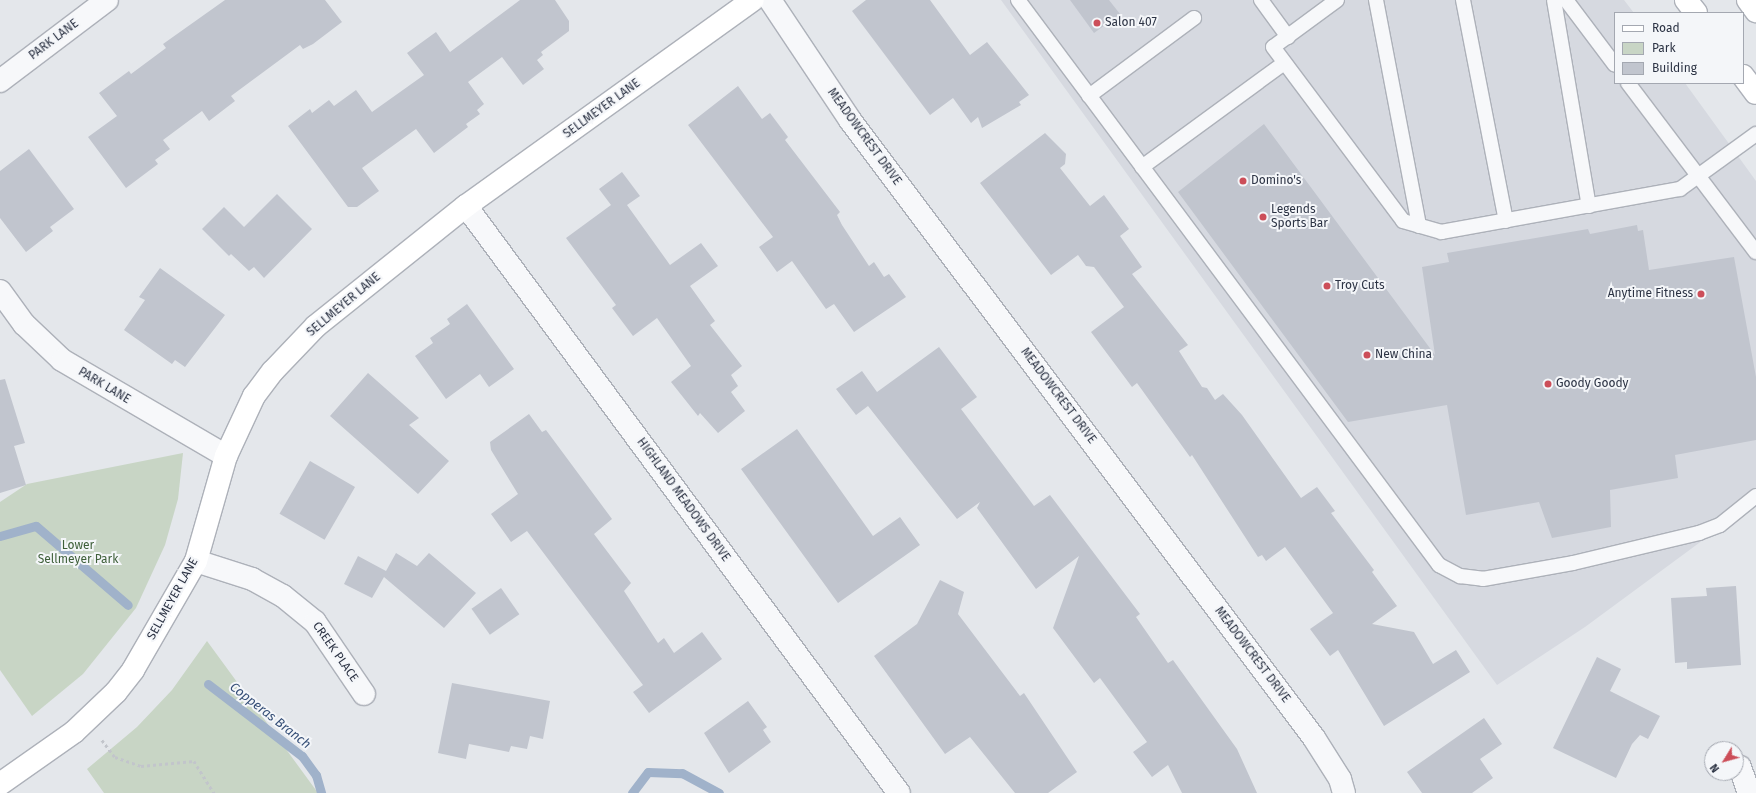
<!DOCTYPE html>
<style>
body{margin:0}
#map{position:relative;width:1756px;height:793px;overflow:hidden;background:#e4e7eb;font-family:"Fira Sans",sans-serif}
div>[style]{position:absolute}
[style*='--x']{left:calc(var(--x)*1px);top:calc(var(--y)*1px);width:calc(var(--w)*1px);rotate:calc(var(--a)*1deg)}
.built>*{inset:0;background:#d6d9e0}
.green>*{inset:0;background:#c8d5c5}
.stream>*{height:9px;margin:-4.5px;padding:0 4.5px;transform-origin:4.5px;border-radius:4.5px;background:#a0b2ca}
.building>*{inset:0;background:#c1c5ce;transform-origin:0 0}
.path>*{height:2.5px;margin-top:-1.25px;transform-origin:0;background:repeating-linear-gradient(90deg,#c2c5cb 0 3px,transparent 0 6px)}
.roads{filter:drop-shadow(1px 0 #adb1b9) drop-shadow(-1px 0 #adb1b9) drop-shadow(0 1px #adb1b9) drop-shadow(0 -1px #adb1b9)}
.lane>*{height:14px;margin:-7px;padding:0 7px;transform-origin:7px;border-radius:7px;background:#f7f8fa}
.street>*{height:22px;margin:-11px;padding:0 11px;transform-origin:11px;border-radius:11px;background:#f7f8fa}
.secondary>*{height:22px;margin:-11px;padding:0 11px;transform-origin:11px;border-radius:11px;background:#fff}
.dots>*{width:11px;height:11px;translate:-50% -50%;box-sizing:border-box;border:2px solid #f4f6f9;border-radius:50%}
span{translate:-50% -50%;white-space:nowrap;text-align:center;line-height:1.15;-webkit-text-stroke:4px #f4f6f9;paint-order:stroke}
.poi-label{font-size:12px;color:#2c3344}
.left{translate:0 -50%;text-align:left}
.right{translate:-100% -50%;text-align:right}
.street-label{font-size:12px;color:#2c3344}
.park-label{font-size:12px;color:#3e5f39}
.water-label{font-size:13px;color:#364f77;font-style:italic}
.legend{position:absolute;left:1614px;top:12px;width:130px;height:72px;box-sizing:border-box;background:#f4f6f9;border:1px solid #a4a8b1;margin:0;padding:5px 7px;list-style:none;font-size:12px;color:#2c3344}
.legend li{display:flex;align-items:center;gap:8px;height:20px}
.legend b{width:20px;border:1px solid #a4a8b1}
.north{position:absolute;left:1704px;top:741px;width:40px;height:40px;box-sizing:border-box;background:#f4f6f9;border:1px solid #a4a8b1;border-radius:50%;rotate:233deg;font-size:11px;font-weight:700;line-height:16px;text-align:center;color:#2c3344}
.north::after{content:'';display:block;margin:auto;width:14px;height:18px;background:#cc4e59;clip-path:polygon(50% 0,100% 100%,50% 72%,0 100%)}
</style>
<div id="map">
<div class="built">
<i style="clip-path:polygon(1001px 0,1624px 0,1634px 13px,1615px 13px,1615px 83px,1685px 83px,1756px 181px,1756px 501px,1585px 627px,1497px 685px)"></i>
</div>
<div class="green">
<i style="clip-path:polygon(183px 453px,178px 499px,165px 545px,136px 608px,83px 674px,32px 716px,0 670px,0 502px,27px 484px)"></i>
<i style="clip-path:polygon(207px 641px,318px 793px,104px 793px,87px 769px,137px 727px,172px 690px)"></i>
</div>
<div class="stream">
<i style="--x:0;--y:536;--w:37;--a:-16"></i>
<i style="--x:36;--y:526;--w:121;--a:40.7"></i>
<i style="--x:208;--y:684;--w:118;--a:37.5"></i>
<i style="--x:302;--y:756;--w:24;--a:54"></i>
<i style="--x:316;--y:775;--w:19;--a:74"></i>
<i style="--x:632;--y:793;--w:26;--a:-53"></i>
<i style="--x:648;--y:772;--w:34;--a:2"></i>
<i style="--x:682;--y:773;--w:42;--a:28.4"></i>
</div>
<div class="building">
<i style="clip-path:polygon(225px 0,325px 0,342px 22px,313px 44px,303px 49px,300px 45px,231px 96px,235px 101px,209px 121px,202px 111px,163px 140px,170px 149px,155px 160px,158px 164px,126px 188px,88px 137px,117px 116px,99px 93px,129px 71px,131px 74px,166px 48px,163px 44px)"></i>
<i style="clip-path:polygon(520px 0,555px 0,569px 21px,569px 31px,541px 52px,543px 55px,537px 60px,544px 69px,523px 85px,502px 57px,468px 82px,484px 104px,477px 110px,480px 114px,466px 124px,468px 127px,434px 153px,416px 129px,362px 168px,379px 191px,357px 207px,348px 207px,288px 126px,310px 109px,312px 113px,329px 100px,334px 106px,356px 90px,372px 112px,424px 75px,407px 53px,436px 32px,450px 52px)"></i>
<i style="clip-path:polygon(866px 0,930px 0,970px 55px,987px 42px,1029px 95px,1019px 102px,1021px 105px,982px 128px,978px 117px,971px 123px,953px 98px,930px 115px,852px 11px)"></i>
<i style="clip-path:polygon(1070px 0,1109px 0,1120px 14px,1094px 33px)"></i>
<i style="clip-path:polygon(738px 86px,762px 119px,770px 113px,788px 137px,785px 140px,840px 212px,837px 215px,842px 225px,869px 266px,874px 262px,884px 277px,889px 274px,906px 297px,854px 332px,834px 304px,826px 309px,792px 261px,777px 272px,759px 247px,773px 237px,688px 125px)"></i>
<i style="clip-path:polygon(1264px 124px,1435px 355px,1422px 267px,1449px 262px,1447px 253px,1588px 229px,1590px 234px,1637px 225px,1638px 231px,1643px 230px,1649px 270px,1734px 257px,1756px 377px,1756px 440px,1675px 455px,1678px 478px,1610px 490px,1611px 527px,1552px 538px,1539px 502px,1466px 515px,1447px 405px,1348px 422px,1178px 192px)"></i>
<i style="clip-path:polygon(1045px 133px,1066px 154px,1065px 164px,1060px 168px,1090px 206px,1104px 195px,1129px 229px,1120px 236px,1142px 267px,1132px 274px,1188px 345px,1179px 351px,1202px 387px,1207px 388px,1215px 400px,1223px 394px,1242px 415px,1301px 498px,1317px 487px,1335px 511px,1331px 513px,1374px 570px,1372px 572px,1397px 606px,1372px 624px,1414px 632px,1433px 664px,1456px 650px,1470px 672px,1384px 726px,1338px 650px,1330px 656px,1310px 629px,1333px 613px,1285px 547px,1266px 561px,1262px 555px,1258px 557px,1192px 455px,1190px 457px,1137px 383px,1132px 387px,1091px 332px,1124px 307px,1094px 267px,1086px 266px,1078px 255px,1051px 275px,980px 183px)"></i>
<i style="clip-path:polygon(29px 149px,74px 209px,50px 227px,53px 231px,26px 252px,0 218px,0 171px)"></i>
<i style="clip-path:polygon(622px 172px,640px 196px,627px 205px,670px 265px,701px 243px,718px 266px,690px 286px,715px 321px,710px 325px,742px 366px,731px 375px,738px 386px,731px 392px,745px 411px,718px 433px,700px 413px,698px 416px,671px 382px,691px 366px,657px 318px,633px 336px,612px 308px,616px 305px,566px 238px,611px 205px,599px 189px)"></i>
<i style="clip-path:polygon(277px 194px,312px 229px,264px 278px,254px 267px,249px 271px,231px 254px,229px 256px,202px 229px,224px 207px,244px 227px)"></i>
<i style="clip-path:polygon(160px 268px,225px 315px,185px 367px,175px 360px,172px 364px,124px 330px,145px 300px,139px 297px)"></i>
<i style="clip-path:polygon(467px 304px,514px 369px,489px 387px,480px 374px,446px 399px,415px 356px,433px 343px,430px 338px,450px 324px,447px 319px)"></i>
<i style="clip-path:polygon(939px 347px,977px 397px,961px 409px,1034px 506px,1050px 495px,1140px 614px,1136px 617px,1168px 663px,1173px 660px,1237px 749px,1257px 793px,1182px 793px,1168px 765px,1152px 777px,1133px 752px,1147px 742px,1100px 678px,1094px 683px,1053px 628px,1079px 556px,1036px 589px,977px 508px,980px 502px,957px 519px,868px 406px,856px 415px,836px 389px,862px 371px,877px 392px)"></i>
<i style="clip-path:polygon(368px 373px,419px 418px,409px 425px,449px 461px,418px 494px,330px 416px)"></i>
<i style="clip-path:polygon(5px 379px,25px 443px,14px 446px,26px 485px,0 493px,0 380px)"></i>
<i style="clip-path:polygon(529px 414px,542px 432px,546px 430px,612px 519px,594px 534px,631px 583px,624px 591px,658px 643px,664px 638px,674px 653px,702px 632px,722px 659px,649px 713px,633px 692px,643px 685px,527px 531px,511px 542px,491px 514px,518px 494px,491px 450px,490px 442px)"></i>
<i style="clip-path:polygon(797px 429px,873px 536px,900px 517px,920px 545px,838px 603px,741px 469px)"></i>
<i style="left:310px;top:461px;width:52px;height:61px;rotate:30deg"></i>
<i style="clip-path:polygon(396px 553px,417px 566px,429px 553px,476px 593px,444px 628px,384px 577px,372px 598px,344px 584px,358px 556px,386px 571px)"></i>
<i style="clip-path:polygon(940px 580px,964px 592px,958px 614px,1020px 696px,1024px 693px,1077px 772px,1048px 793px,1015px 793px,970px 737px,945px 754px,874px 656px,917px 624px)"></i>
<i style="clip-path:polygon(1736px 586px,1741px 665px,1687px 669px,1687px 662px,1675px 663px,1671px 598px,1707px 596px,1706px 588px)"></i>
<i style="left:501px;top:588px;width:32px;height:36px;rotate:55deg"></i>
<i style="clip-path:polygon(1597px 657px,1621px 669px,1610px 691px,1660px 716px,1648px 739px,1640px 735px,1632px 744px,1616px 778px,1553px 748px)"></i>
<i style="clip-path:polygon(452px 683px,550px 701px,543px 739px,530px 736px,527px 749px,511px 746px,509px 752px,469px 744px,466px 759px,438px 753px)"></i>
<i style="clip-path:polygon(748px 701px,767px 727px,763px 730px,771px 742px,729px 773px,704px 733px)"></i>
<i style="clip-path:polygon(1484px 718px,1502px 744px,1480px 759px,1493px 778px,1472px 793px,1422px 793px,1407px 772px)"></i>
</div>
<div class="path">
<i style="--x:102;--y:740;--w:21;--a:53"></i>
<i style="--x:115;--y:757;--w:28;--a:19"></i>
<i style="--x:141;--y:766;--w:53;--a:-5.4"></i>
<i style="--x:194;--y:761;--w:38;--a:58"></i>
</div>
<div class="roads">
<div class="lane">
<i style="--x:1018;--y:0;--w:705;--a:53.31"></i>
<i style="--x:1439;--y:565;--w:24;--a:28"></i>
<i style="--x:1460;--y:576;--w:23;--a:7"></i>
<i style="--x:1483;--y:579;--w:91;--a:-10.1"></i>
<i style="--x:1573;--y:563;--w:130;--a:-13.4"></i>
<i style="--x:1699;--y:533;--w:22;--a:-21"></i>
<i style="--x:1720;--y:525;--w:46;--a:-38.9"></i>
<i style="--x:1261;--y:0;--w:46;--a:53.9"></i>
<i style="--x:1337;--y:0;--w:79;--a:143.7"></i>
<i style="--x:1273;--y:47;--w:217;--a:53.2"></i>
<i style="--x:1403;--y:221;--w:40;--a:16"></i>
<i style="--x:1441;--y:232;--w:243;--a:-10.2"></i>
<i style="--x:1680;--y:189;--w:94;--a:-35.9"></i>
<i style="--x:1376;--y:0;--w:230;--a:79.2"></i>
<i style="--x:1463;--y:0;--w:225;--a:79"></i>
<i style="--x:1554;--y:0;--w:209;--a:80.4"></i>
<i style="--x:1566;--y:0;--w:81;--a:53"></i>
<i style="--x:1628;--y:83;--w:212;--a:52.9"></i>
<i style="--x:1089;--y:96;--w:131;--a:-36.6"></i>
<i style="--x:1142;--y:167;--w:176;--a:-36.2"></i>
</div>
<div class="street">
<i style="--x:770;--y:0;--w:144;--a:56.3"></i>
<i style="--x:850;--y:120;--w:773;--a:53.1"></i>
<i style="--x:1314;--y:738;--w:49;--a:57.6"></i>
<i style="--x:1340;--y:779;--w:15;--a:74"></i>
<i style="--x:0;--y:81;--w:134;--a:-37.1"></i>
<i style="--x:466;--y:206;--w:729;--a:53.59"></i>
<i style="--x:0;--y:291;--w:41;--a:54"></i>
<i style="--x:24;--y:324;--w:52;--a:43.5"></i>
<i style="--x:62;--y:360;--w:190;--a:30.3"></i>
<i style="--x:196;--y:561;--w:59;--a:17.8"></i>
<i style="--x:252;--y:579;--w:35;--a:29"></i>
<i style="--x:283;--y:596;--w:41;--a:39.1"></i>
<i style="--x:315;--y:622;--w:87;--a:55.8"></i>
<i style="--x:1740;--y:767;--w:28;--a:71"></i>
</div>
<div class="secondary">
<i style="--x:1686;--y:0;--w:16;--a:52"></i>
<i style="--x:1748;--y:0;--w:14;--a:54"></i>
<i style="--x:1743;--y:76;--w:21;--a:53"></i>
<i style="--x:0;--y:784;--w:90;--a:-35.1"></i>
<i style="--x:74;--y:732;--w:58;--a:-43.6"></i>
<i style="--x:116;--y:692;--w:28;--a:-52"></i>
<i style="--x:133;--y:670;--w:126;--a:-60"></i>
<i style="--x:196;--y:561;--w:109;--a:-74.1"></i>
<i style="--x:226;--y:456;--w:66;--a:-65"></i>
<i style="--x:254;--y:396;--w:31;--a:-53"></i>
<i style="--x:273;--y:371;--w:62;--a:-46.3"></i>
<i style="--x:316;--y:326;--w:192;--a:-38.7"></i>
<i style="--x:466;--y:206;--w:353;--a:-35.7"></i>
</div>
</div>
<div class="dots">
<i style="left:1097px;top:23px;background:#cc4e59"></i>
<i style="left:1243px;top:181px;background:#cc4e59"></i>
<i style="left:1263px;top:217px;background:#cc4e59"></i>
<i style="left:1327px;top:286px;background:#cc4e59"></i>
<i style="left:1701px;top:294px;background:#cc4e59"></i>
<i style="left:1367px;top:355px;background:#cc4e59"></i>
<i style="left:1548px;top:384px;background:#cc4e59"></i>
</div>
<div class="poi-label">
<span class="left" style="left:1105px;top:23px">Salon 407</span>
<span class="left" style="left:1251px;top:181px">Domino's</span>
<span class="left" style="left:1271px;top:217px">Legends<br>Sports Bar</span>
<span class="left" style="left:1335px;top:286px">Troy Cuts</span>
<span class="right" style="left:1693px;top:294px">Anytime Fitness</span>
<span class="left" style="left:1375px;top:355px">New China</span>
<span class="left" style="left:1556px;top:384px">Goody Goody</span>
</div>
<div class="street-label">
<span style="left:54px;top:40px;rotate:-37deg">PARK LANE</span>
<span style="left:602px;top:109px;rotate:-36deg">SELLMEYER LANE</span>
<span style="left:864px;top:137px;rotate:54deg">MEADOWCREST DRIVE</span>
<span style="left:344px;top:305px;rotate:-40deg">SELLMEYER LANE</span>
<span style="left:104px;top:386px;rotate:31deg">PARK LANE</span>
<span style="left:1058px;top:396px;rotate:53deg">MEADOWCREST DRIVE</span>
<span style="left:683px;top:500px;rotate:54deg">HIGHLAND MEADOWS DRIVE</span>
<span style="left:173px;top:599px;rotate:-61deg">SELLMEYER LANE</span>
<span style="left:335px;top:652px;rotate:55deg">CREEK PLACE</span>
<span style="left:1252px;top:655px;rotate:53deg">MEADOWCREST DRIVE</span>
</div>
<div class="park-label">
<span style="left:78px;top:553px">Lower<br>Sellmeyer Park</span>
</div>
<div class="water-label">
<span style="left:270px;top:716px;rotate:38deg">Copperas Branch</span>
</div>
<ul class="legend">
<li><b style="height:5px;background:#fff"></b>Road</li>
<li><b style="height:11px;background:#c8d5c5"></b>Park</li>
<li><b style="height:11px;background:#c1c5ce"></b>Building</li>
</ul>
<div class="north">N</div>
</div>
